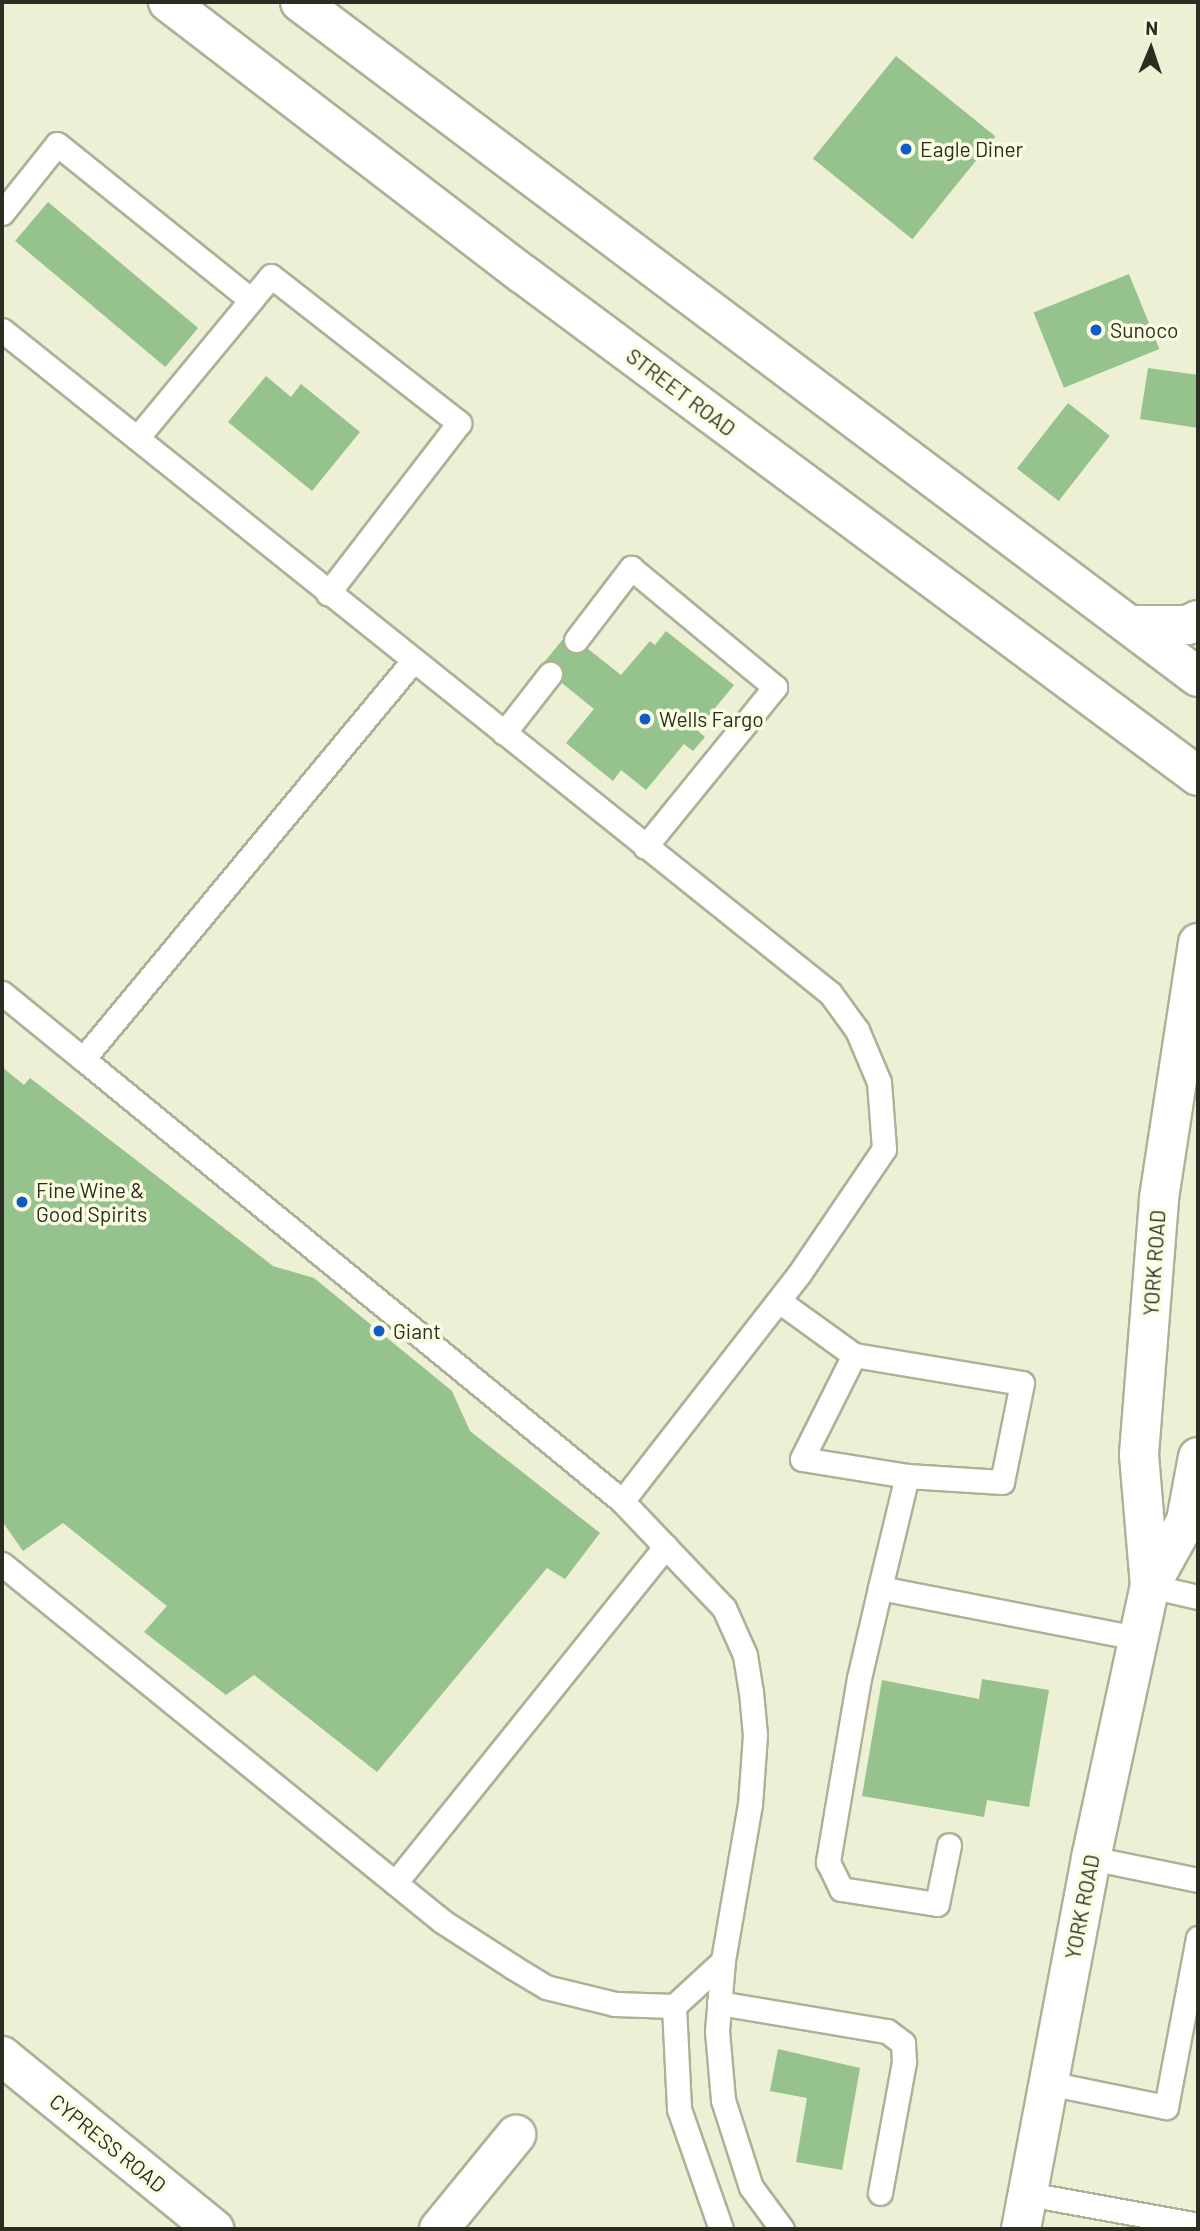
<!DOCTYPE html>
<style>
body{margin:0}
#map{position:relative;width:1200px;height:2231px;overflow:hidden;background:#edf0d5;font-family:Barlow,sans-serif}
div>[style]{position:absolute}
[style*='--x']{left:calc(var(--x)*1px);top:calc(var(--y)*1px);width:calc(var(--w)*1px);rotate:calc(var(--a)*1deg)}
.building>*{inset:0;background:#95c28d;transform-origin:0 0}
.roads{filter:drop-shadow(2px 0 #aeb097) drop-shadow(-2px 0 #aeb097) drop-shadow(0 2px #aeb097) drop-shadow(0 -2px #aeb097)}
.lane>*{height:23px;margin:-11.5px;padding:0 11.5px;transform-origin:11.5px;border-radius:11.5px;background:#fff}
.street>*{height:38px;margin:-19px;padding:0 19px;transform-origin:19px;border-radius:19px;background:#fff}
.primary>*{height:38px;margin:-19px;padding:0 19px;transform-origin:19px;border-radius:19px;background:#fff}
.highway>*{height:38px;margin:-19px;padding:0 19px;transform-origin:19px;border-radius:19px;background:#fff}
.dots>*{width:19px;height:19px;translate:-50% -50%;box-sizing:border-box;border:4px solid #fbfde2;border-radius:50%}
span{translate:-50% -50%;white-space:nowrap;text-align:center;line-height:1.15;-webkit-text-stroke:7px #fbfde2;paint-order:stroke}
.poi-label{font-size:21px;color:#2b2c22}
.left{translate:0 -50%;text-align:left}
.street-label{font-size:21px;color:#2b2c22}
.frame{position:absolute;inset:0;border:4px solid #2b2c22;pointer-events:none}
.north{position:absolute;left:1116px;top:14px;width:70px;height:70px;-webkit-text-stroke:5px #fbfde2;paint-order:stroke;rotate:2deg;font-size:19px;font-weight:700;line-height:28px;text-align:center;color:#2b2c22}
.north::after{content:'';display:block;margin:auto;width:24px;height:32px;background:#2b2c22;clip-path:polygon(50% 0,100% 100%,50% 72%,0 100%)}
</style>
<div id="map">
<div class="building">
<i style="left:896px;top:56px;width:128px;height:132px;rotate:39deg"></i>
<i style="left:48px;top:202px;width:196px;height:51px;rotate:40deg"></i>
<i style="left:1129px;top:274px;width:81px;height:103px;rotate:68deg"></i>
<i style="clip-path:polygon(1148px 368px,1198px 375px,1198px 428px,1140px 419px)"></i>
<i style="clip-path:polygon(266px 376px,291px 397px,301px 384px,360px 432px,312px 491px,228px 422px)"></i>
<i style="left:1068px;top:403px;width:53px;height:83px;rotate:38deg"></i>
<i style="clip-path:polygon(666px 631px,734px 685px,697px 730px,705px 737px,693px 751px,684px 744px,646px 790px,621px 770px,613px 781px,566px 743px,594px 709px,541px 666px,568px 633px,621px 675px,650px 641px,655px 645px)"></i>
<i style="clip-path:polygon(2px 1067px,24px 1085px,30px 1078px,273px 1266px,314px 1278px,452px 1391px,470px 1431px,600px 1533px,565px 1579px,547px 1568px,377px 1772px,254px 1675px,226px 1695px,144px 1632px,167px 1606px,63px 1523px,23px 1551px,2px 1521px)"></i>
<i style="clip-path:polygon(982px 1679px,1049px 1690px,1029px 1807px,987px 1800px,984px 1817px,862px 1796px,882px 1680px,979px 1699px)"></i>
<i style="clip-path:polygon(778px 2049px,860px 2068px,842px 2170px,796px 2162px,807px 2098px,770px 2091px)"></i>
</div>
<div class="roads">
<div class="lane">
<i style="--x:2;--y:213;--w:88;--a:-51.4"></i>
<i style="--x:57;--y:144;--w:249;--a:38.8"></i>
<i style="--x:2;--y:330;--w:1061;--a:38.69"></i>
<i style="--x:830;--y:993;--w:46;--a:53.9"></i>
<i style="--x:857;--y:1030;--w:56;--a:67.1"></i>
<i style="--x:879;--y:1082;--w:67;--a:85.7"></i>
<i style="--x:884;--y:1149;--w:151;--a:124.2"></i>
<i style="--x:799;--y:1274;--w:288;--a:127.9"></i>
<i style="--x:622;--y:1501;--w:148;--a:46.4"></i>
<i style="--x:724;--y:1608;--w:51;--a:65.9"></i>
<i style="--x:745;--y:1655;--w:37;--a:81"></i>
<i style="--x:751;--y:1692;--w:43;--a:84.7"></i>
<i style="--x:755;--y:1735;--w:69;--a:94.1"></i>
<i style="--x:750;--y:1804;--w:159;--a:99.8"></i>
<i style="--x:723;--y:1961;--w:67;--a:137.4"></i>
<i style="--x:674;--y:2006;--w:59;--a:-178.1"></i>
<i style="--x:615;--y:2004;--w:71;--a:-166.2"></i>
<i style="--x:546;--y:1987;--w:39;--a:-149"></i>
<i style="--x:513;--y:1967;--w:85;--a:-147.1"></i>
<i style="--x:442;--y:1921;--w:567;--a:-140.95"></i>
<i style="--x:137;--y:438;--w:210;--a:-50.4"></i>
<i style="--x:271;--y:276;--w:239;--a:38"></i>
<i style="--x:459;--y:423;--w:215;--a:127.6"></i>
<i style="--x:576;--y:640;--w:91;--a:-52.6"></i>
<i style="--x:631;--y:568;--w:187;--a:39.6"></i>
<i style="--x:775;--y:687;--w:206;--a:129.1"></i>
<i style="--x:504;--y:733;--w:75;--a:-52.1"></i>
<i style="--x:2;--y:993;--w:104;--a:39.2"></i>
<i style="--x:83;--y:1059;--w:517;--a:-50.34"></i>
<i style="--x:83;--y:1059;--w:697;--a:39.35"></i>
<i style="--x:779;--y:1301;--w:92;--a:35.8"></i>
<i style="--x:854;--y:1355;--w:116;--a:116.6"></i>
<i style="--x:802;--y:1459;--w:106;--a:9.2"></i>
<i style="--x:907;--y:1476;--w:115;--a:103.6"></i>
<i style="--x:880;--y:1588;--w:263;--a:11"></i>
<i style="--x:854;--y:1355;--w:170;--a:9.5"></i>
<i style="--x:1022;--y:1383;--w:101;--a:101.4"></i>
<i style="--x:1002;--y:1482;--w:95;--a:-176.4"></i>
<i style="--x:1150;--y:1586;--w:49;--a:12.9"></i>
<i style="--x:880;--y:1588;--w:92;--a:103.1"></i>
<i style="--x:859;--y:1678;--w:187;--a:99.6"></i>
<i style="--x:828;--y:1862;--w:30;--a:64"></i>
<i style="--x:841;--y:1889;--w:97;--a:8.9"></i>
<i style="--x:937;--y:1904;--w:60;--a:-78.5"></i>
<i style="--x:1091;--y:1858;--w:109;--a:11.6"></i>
<i style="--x:395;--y:1883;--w:432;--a:-51.2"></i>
<i style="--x:723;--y:1961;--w:70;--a:94.9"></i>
<i style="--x:717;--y:2031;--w:69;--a:85"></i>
<i style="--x:723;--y:2100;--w:91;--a:72.2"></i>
<i style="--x:751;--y:2187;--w:52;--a:53.6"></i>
<i style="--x:719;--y:2003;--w:170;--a:9.5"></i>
<i style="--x:887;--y:2031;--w:20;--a:37"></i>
<i style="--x:903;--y:2043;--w:19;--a:87"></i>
<i style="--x:904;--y:2062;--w:133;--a:100.4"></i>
<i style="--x:674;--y:2006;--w:103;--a:87.2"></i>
<i style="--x:679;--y:2109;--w:127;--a:70.7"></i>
<i style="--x:1048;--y:2083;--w:120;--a:11.5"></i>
<i style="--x:1166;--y:2107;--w:172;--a:-79.3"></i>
<i style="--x:1028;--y:2194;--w:173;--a:10.3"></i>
</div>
<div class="street">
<i style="--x:2;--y:2056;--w:274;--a:39.2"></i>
<i style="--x:439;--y:2229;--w:122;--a:-50.7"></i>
</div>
<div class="primary">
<i style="--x:168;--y:2;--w:447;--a:37.5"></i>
<i style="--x:523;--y:274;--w:841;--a:36.64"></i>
<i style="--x:300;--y:2;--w:1123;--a:36.93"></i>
</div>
<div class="highway">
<i style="--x:1134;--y:625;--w:54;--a:0"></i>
<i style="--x:1188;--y:625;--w:11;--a:-27"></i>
<i style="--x:1150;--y:1586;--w:132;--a:-94.8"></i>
<i style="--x:1139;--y:1454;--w:257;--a:-85.5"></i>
<i style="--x:1159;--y:1198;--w:258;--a:-81.3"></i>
<i style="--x:1021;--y:2229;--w:378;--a:-79.3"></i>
<i style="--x:1091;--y:1858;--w:278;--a:-77.8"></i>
<i style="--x:1150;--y:1586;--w:74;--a:-61"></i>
<i style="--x:1186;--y:1521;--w:65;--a:-79.4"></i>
</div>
</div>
<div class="dots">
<i style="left:906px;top:149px;background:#0f5cc6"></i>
<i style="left:1096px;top:330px;background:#0f5cc6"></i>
<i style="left:645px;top:719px;background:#0f5cc6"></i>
<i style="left:22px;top:1202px;background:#0f5cc6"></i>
<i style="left:379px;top:1331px;background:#0f5cc6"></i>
</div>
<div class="poi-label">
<span class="left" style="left:920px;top:149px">Eagle Diner</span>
<span class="left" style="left:1110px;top:330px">Sunoco</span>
<span class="left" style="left:659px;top:719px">Wells Fargo</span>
<span class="left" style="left:36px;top:1202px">Fine Wine &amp;<br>Good Spirits</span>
<span class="left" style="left:393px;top:1331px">Giant</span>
</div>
<div class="street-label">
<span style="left:681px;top:392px;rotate:37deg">STREET ROAD</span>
<span style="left:1154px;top:1263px;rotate:-86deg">YORK ROAD</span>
<span style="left:1082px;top:1907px;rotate:-79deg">YORK ROAD</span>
<span style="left:108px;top:2143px;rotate:39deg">CYPRESS ROAD</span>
</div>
<div class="frame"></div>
<div class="north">N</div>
</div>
